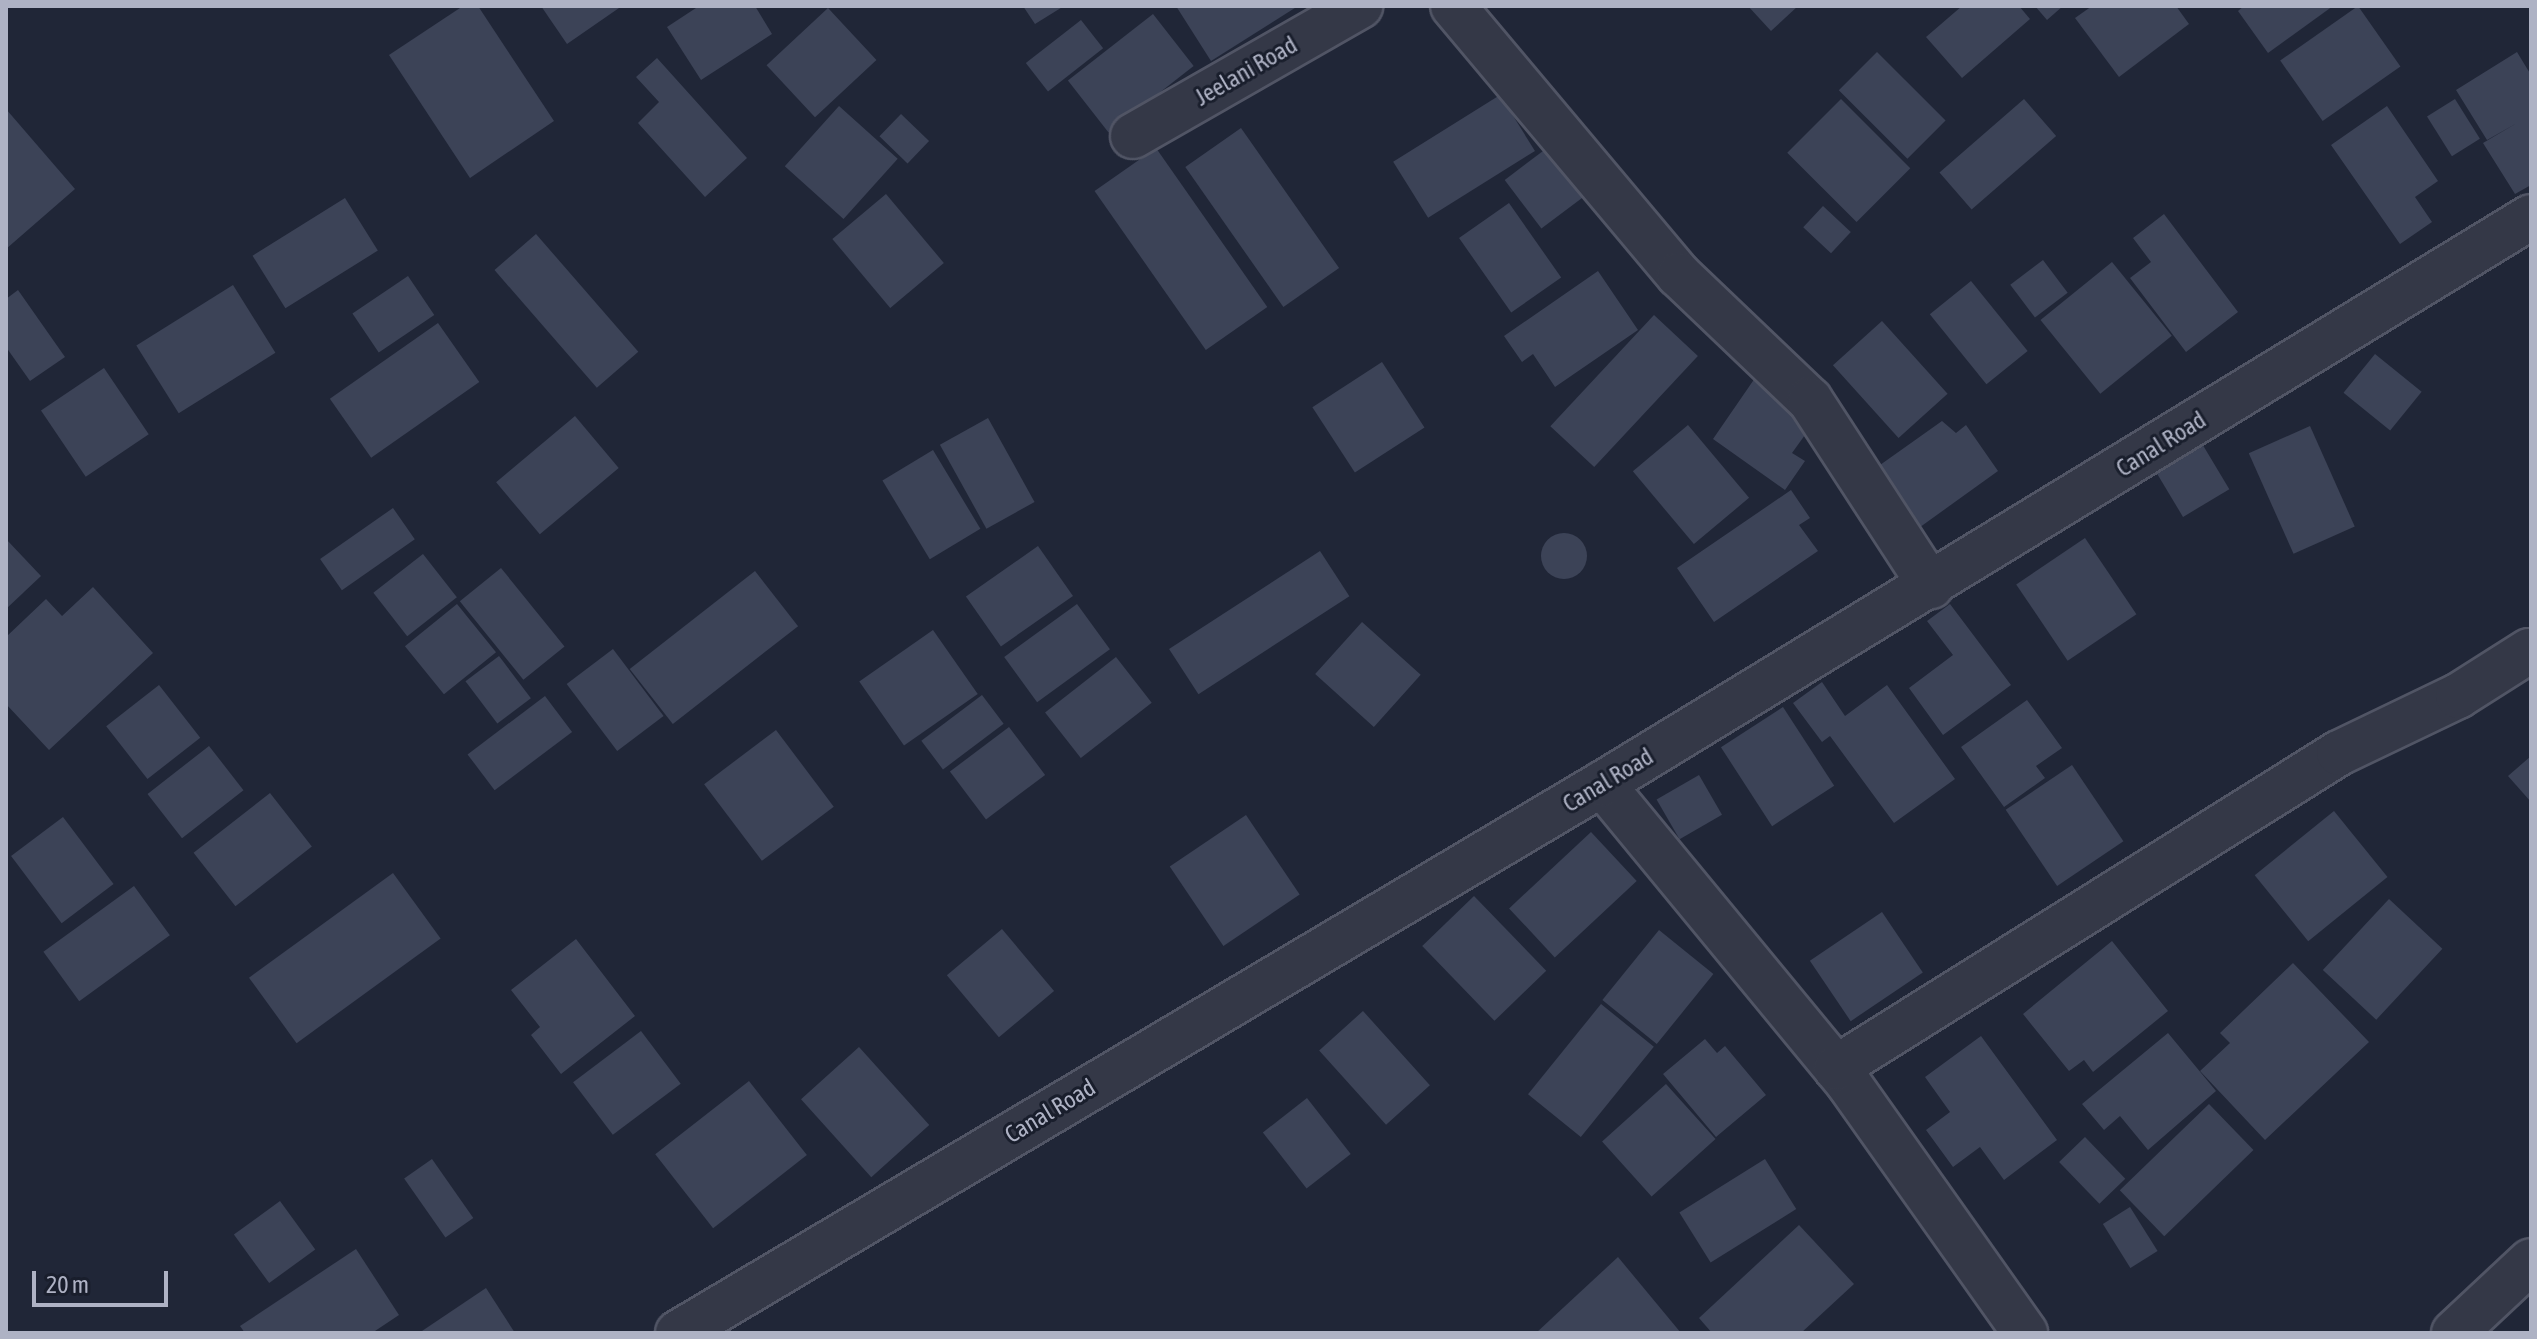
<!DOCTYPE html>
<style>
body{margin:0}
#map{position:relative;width:2537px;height:1339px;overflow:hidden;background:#202637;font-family:"Asap Condensed",sans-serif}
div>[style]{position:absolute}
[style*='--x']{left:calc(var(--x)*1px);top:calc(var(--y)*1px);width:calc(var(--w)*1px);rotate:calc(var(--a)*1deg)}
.building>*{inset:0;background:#3c4357;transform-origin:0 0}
.round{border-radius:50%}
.roads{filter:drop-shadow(2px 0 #515565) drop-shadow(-2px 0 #515565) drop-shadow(0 2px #515565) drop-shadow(0 -2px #515565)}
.street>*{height:44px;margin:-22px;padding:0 22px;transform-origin:22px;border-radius:22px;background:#343847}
span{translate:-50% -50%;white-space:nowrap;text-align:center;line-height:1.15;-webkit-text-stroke:6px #191e2c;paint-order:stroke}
.street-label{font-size:24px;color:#aeb2c4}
.frame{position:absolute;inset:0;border:8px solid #aeb2c4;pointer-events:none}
.scale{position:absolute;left:32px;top:1271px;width:136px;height:36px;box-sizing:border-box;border:4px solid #aeb2c4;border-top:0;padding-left:10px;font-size:24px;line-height:28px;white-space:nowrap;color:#aeb2c4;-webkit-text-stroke:6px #191e2c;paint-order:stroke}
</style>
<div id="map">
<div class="building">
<i style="clip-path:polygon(463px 6px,478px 6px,554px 121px,470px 178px,389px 55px)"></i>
<i style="clip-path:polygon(541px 6px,618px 6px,619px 8px,567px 44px)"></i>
<i style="clip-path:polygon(699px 6px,755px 6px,772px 34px,701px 80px,667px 27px)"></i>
<i style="clip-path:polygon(1023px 6px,1064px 6px,1035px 24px)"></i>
<i style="clip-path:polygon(1176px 6px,1298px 6px,1211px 61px)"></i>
<i style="clip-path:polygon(1748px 6px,1798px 6px,1771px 31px)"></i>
<i style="clip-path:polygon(1962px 6px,2019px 6px,2030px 19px,1962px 78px,1926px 37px)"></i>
<i style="clip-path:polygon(2035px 6px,2063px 6px,2047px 20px)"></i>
<i style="clip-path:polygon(2092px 6px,2176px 6px,2189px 24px,2119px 77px,2075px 18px)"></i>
<i style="clip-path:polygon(2244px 6px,2333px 6px,2268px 53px,2238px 11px)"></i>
<i style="left:2358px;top:6px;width:74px;height:95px;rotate:55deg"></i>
<i style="left:828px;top:8px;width:71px;height:84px;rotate:47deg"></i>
<i style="left:1153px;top:14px;width:66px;height:108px;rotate:52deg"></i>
<i style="left:1081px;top:20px;width:36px;height:70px;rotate:52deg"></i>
<i style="left:1877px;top:52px;width:97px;height:54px;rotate:45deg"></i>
<i style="clip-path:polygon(2517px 52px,2531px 75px,2531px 185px,2515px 194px,2483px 143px,2517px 123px,2487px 140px,2456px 90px)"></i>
<i style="clip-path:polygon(657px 58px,747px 158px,705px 197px,638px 123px,659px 102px,636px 77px)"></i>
<i style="left:1500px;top:95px;width:66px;height:126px;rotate:58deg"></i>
<i style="left:1841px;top:99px;width:98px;height:76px;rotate:45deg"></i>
<i style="left:2024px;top:99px;width:49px;height:112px;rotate:49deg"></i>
<i style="left:2455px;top:99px;width:47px;height:33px;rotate:58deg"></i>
<i style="left:839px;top:106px;width:79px;height:81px;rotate:42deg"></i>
<i style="clip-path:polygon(2387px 106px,2438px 181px,2415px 197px,2432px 222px,2400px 244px,2331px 145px)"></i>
<i style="clip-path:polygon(6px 109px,75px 189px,6px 249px)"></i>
<i style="left:901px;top:114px;width:39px;height:31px;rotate:44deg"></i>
<i style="left:1241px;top:128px;width:171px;height:68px;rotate:55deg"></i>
<i style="left:1156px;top:148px;width:194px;height:75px;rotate:55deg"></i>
<i style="left:1547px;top:148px;width:61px;height:53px;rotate:53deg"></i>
<i style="left:886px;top:194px;width:90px;height:70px;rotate:50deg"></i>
<i style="left:345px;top:198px;width:62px;height:109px;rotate:58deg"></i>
<i style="left:1509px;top:203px;width:91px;height:61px;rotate:55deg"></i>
<i style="left:1823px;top:206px;width:38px;height:29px;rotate:43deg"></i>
<i style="clip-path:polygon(2164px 214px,2238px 312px,2186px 352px,2130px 278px,2151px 262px,2133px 238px)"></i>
<i style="left:536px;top:234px;width:156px;height:55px;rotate:49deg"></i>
<i style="left:2043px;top:260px;width:41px;height:41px;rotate:53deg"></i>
<i style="left:2112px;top:262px;width:95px;height:92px;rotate:51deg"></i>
<i style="clip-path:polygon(1598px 271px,1638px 330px,1555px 387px,1533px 354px,1522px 362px,1504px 336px)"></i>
<i style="left:408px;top:276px;width:47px;height:67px;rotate:56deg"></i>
<i style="left:1971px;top:281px;width:90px;height:53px;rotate:51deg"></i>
<i style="left:233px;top:285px;width:80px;height:114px;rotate:58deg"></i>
<i style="clip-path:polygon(18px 290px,65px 357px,30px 381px,6px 347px,6px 299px)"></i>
<i style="left:1654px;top:315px;width:60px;height:152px;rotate:43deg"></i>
<i style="left:1882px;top:321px;width:98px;height:66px;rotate:48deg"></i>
<i style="left:438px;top:323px;width:72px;height:132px;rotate:55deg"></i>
<i style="left:2375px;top:354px;width:60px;height:50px;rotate:39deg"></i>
<i style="left:1382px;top:362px;width:78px;height:83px;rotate:57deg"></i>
<i style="left:104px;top:368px;width:80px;height:76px;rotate:56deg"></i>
<i style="clip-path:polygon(1755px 378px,1815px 421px,1792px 453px,1805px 461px,1785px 490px,1713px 439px)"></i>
<i style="left:575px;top:416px;width:68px;height:103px;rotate:50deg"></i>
<i style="left:988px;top:418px;width:96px;height:55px;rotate:61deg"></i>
<i style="clip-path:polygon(1942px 421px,1956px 433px,1966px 425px,1998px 471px,1916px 530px,1878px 477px,1885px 473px,1880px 465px)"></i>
<i style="left:1688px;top:425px;width:95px;height:72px;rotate:50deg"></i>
<i style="left:2310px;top:426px;width:110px;height:67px;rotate:66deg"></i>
<i style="left:2201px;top:442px;width:55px;height:54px;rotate:59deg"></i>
<i style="left:933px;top:450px;width:92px;height:59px;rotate:59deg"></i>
<i style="clip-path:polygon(1791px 490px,1810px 518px,1799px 525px,1818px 551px,1714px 622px,1677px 568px)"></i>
<i style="left:393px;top:508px;width:38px;height:89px;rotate:55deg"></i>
<i class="round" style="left:1541px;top:533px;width:46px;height:46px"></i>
<i style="left:2085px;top:538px;width:92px;height:83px;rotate:56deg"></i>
<i style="clip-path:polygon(6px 539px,41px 576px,6px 609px)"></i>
<i style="left:1038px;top:546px;width:61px;height:88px;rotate:55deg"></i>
<i style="left:1320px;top:551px;width:54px;height:180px;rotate:57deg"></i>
<i style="left:423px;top:554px;width:55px;height:63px;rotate:52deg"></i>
<i style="left:501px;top:568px;width:101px;height:53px;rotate:51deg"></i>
<i style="left:755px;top:571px;width:70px;height:159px;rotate:52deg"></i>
<i style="clip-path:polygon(93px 587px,153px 653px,49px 750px,6px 704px,6px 637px,46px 599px,62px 616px)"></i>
<i style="left:457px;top:604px;width:62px;height:67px;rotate:51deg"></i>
<i style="left:1077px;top:604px;width:56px;height:90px;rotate:54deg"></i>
<i style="clip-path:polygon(1950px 604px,2011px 685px,1943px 735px,1909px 688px,1953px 655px,1927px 621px)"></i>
<i style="left:1362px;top:622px;width:79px;height:70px;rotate:42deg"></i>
<i style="left:933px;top:630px;width:78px;height:90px;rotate:55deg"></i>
<i style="left:613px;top:649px;width:84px;height:58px;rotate:53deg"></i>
<i style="left:499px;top:656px;width:53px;height:42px;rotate:53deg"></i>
<i style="left:1116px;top:657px;width:58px;height:90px;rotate:52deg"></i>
<i style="clip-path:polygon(1822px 682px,1845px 716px,1887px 685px,1955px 779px,1894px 823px,1830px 736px,1822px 742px,1793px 703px)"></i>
<i style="left:159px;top:685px;width:67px;height:67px;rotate:52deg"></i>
<i style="left:982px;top:695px;width:36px;height:76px;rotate:53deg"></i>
<i style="left:545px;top:696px;width:45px;height:97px;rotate:53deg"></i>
<i style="clip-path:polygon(2027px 700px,2062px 748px,2036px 766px,2045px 778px,2004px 807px,1961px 747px)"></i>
<i style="left:1783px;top:707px;width:94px;height:74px;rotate:57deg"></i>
<i style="left:1009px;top:727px;width:60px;height:74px;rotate:53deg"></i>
<i style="left:776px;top:730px;width:96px;height:90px;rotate:53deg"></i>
<i style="left:209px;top:746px;width:56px;height:78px;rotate:52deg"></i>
<i style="clip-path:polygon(2531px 756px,2531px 802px,2508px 776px)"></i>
<i style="left:2072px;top:765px;width:92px;height:80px;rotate:56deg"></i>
<i style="left:1699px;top:775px;width:46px;height:49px;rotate:60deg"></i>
<i style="left:270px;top:793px;width:68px;height:97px;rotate:52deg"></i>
<i style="left:2334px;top:811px;width:85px;height:102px;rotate:51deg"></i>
<i style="left:1246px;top:815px;width:96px;height:92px;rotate:56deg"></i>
<i style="left:63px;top:817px;width:84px;height:65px;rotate:53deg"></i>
<i style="left:1591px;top:832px;width:67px;height:112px;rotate:47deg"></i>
<i style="left:393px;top:873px;width:81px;height:178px;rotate:54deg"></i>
<i style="left:134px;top:886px;width:61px;height:112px;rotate:54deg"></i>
<i style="left:1474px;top:896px;width:104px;height:72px;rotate:46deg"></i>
<i style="left:2389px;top:899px;width:73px;height:97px;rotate:43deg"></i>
<i style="left:1882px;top:912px;width:73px;height:87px;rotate:56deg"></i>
<i style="left:1002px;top:929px;width:81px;height:72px;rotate:50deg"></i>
<i style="left:1659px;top:930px;width:70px;height:90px;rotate:39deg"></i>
<i style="clip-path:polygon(576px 939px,635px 1016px,561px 1074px,531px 1035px,540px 1027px,511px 990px)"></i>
<i style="clip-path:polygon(2112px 941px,2168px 1011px,2093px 1072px,2084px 1060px,2069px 1071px,2023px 1014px)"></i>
<i style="clip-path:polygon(2293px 963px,2369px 1042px,2265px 1140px,2200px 1071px,2230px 1043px,2220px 1033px)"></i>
<i style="left:1601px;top:1004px;width:68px;height:116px;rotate:39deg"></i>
<i style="left:1363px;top:1011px;width:100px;height:59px;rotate:48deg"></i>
<i style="left:641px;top:1031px;width:66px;height:85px;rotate:53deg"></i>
<i style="clip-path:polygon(2168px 1033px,2216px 1091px,2148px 1150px,2120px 1116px,2104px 1130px,2082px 1104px)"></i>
<i style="clip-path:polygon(1981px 1036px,2057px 1140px,2004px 1180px,1980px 1147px,1953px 1167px,1926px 1130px,1950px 1112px,1925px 1077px)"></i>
<i style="clip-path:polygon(1705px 1039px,1717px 1053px,1725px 1046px,1766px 1095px,1716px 1137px,1663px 1074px)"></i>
<i style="left:859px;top:1047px;width:105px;height:78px;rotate:48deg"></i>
<i style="left:749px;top:1081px;width:94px;height:119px;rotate:52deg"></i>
<i style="left:1666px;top:1084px;width:74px;height:86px;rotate:48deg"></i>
<i style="left:1307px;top:1098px;width:71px;height:56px;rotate:52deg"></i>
<i style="left:2209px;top:1104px;width:64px;height:124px;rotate:46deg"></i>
<i style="left:2085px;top:1137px;width:58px;height:36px;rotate:46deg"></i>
<i style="left:432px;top:1159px;width:72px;height:34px;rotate:55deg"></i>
<i style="left:1765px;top:1159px;width:59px;height:101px;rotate:58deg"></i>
<i style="left:280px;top:1201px;width:60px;height:57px;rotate:54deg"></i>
<i style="left:2130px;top:1207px;width:52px;height:32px;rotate:58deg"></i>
<i style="clip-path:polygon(1799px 1225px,1854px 1284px,1801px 1333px,1712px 1333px,1699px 1318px)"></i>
<i style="clip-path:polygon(356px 1249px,399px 1315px,372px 1333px,245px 1333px,240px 1326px)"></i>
<i style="clip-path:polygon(1618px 1257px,1681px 1333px,1536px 1333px)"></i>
<i style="clip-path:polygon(486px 1288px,515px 1333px,419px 1333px)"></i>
</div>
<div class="roads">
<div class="street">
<i style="--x:1453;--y:6;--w:351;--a:50"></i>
<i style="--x:1679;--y:275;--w:181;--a:43.7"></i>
<i style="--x:1810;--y:400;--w:222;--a:57"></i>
<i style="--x:1133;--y:136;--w:262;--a:-29.8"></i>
<i style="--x:1602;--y:784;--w:389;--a:50.5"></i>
<i style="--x:1849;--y:1084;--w:305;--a:54.7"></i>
<i style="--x:1836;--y:1068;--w:593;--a:-32.06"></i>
<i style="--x:2339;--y:753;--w:132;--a:-25.6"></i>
<i style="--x:2458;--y:696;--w:84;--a:-32.4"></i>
<i style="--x:678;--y:1333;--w:1075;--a:-30.72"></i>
<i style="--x:1602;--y:784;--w:1088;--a:-31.4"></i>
<i style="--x:2454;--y:1333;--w:105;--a:-43.1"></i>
</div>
</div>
<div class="street-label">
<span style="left:1246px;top:71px;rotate:-30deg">Jeelani Road</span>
<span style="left:2161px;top:444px;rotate:-32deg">Canal Road</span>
<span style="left:1608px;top:780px;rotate:-31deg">Canal Road</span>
<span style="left:1050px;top:1111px;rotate:-31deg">Canal Road</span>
</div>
<div class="frame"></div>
<div class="scale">20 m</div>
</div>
